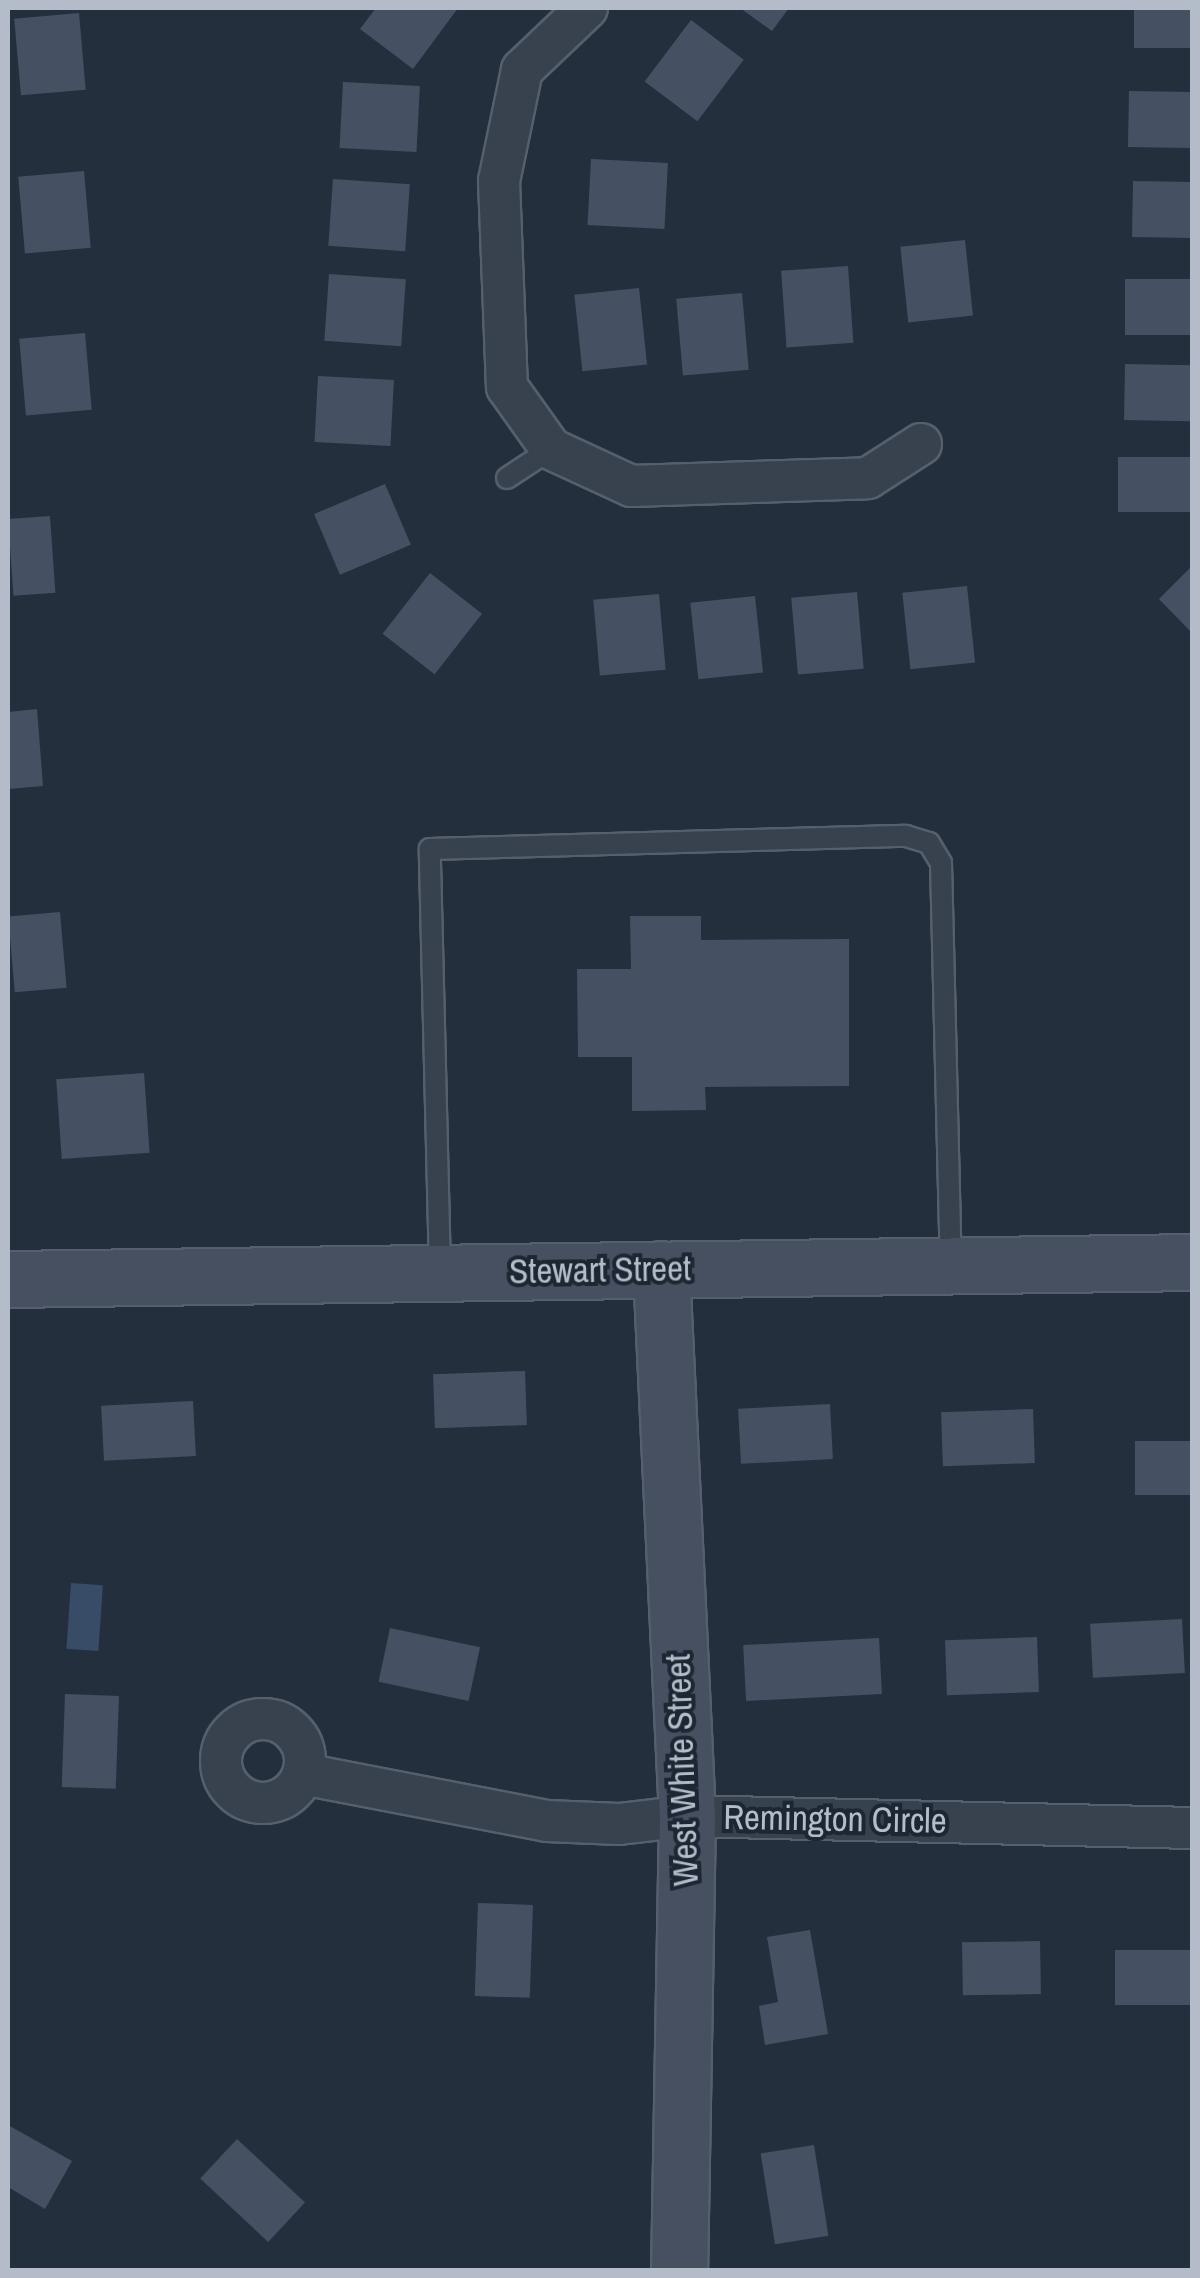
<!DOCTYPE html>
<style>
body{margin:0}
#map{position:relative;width:1200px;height:2278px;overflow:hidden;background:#242f3e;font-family:"Archivo Narrow",sans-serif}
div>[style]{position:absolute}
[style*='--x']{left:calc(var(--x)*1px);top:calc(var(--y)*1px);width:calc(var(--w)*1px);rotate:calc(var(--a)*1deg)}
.water>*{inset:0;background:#394c67;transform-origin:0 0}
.building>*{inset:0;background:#455162;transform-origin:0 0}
.roads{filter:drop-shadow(2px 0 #565f6c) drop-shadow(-2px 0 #565f6c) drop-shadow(0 2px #565f6c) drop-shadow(0 -2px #565f6c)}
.lane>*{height:20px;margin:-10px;padding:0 10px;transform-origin:10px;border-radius:10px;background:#38414e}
.street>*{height:40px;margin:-20px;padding:0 20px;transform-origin:20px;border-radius:20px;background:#38414e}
.street>.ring{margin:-20px;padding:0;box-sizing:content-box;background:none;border:40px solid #38414e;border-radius:50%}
.secondary>*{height:55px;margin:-27.5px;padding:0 27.5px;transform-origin:27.5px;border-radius:27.5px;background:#465061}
span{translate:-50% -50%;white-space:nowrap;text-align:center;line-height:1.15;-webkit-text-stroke:8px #1d2633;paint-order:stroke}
.street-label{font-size:35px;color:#b4bcc9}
.frame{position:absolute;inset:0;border:10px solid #b4bcc9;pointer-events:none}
</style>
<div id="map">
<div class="water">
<i style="left:71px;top:1583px;width:32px;height:66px;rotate:4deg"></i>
</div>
<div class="building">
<i style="clip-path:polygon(376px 8px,458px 8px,413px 69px,360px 29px)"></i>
<i style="clip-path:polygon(740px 8px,789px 8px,772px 31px)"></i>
<i style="left:1134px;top:8px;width:58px;height:40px"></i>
<i style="left:79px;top:13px;width:77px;height:65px;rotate:85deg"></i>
<i style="left:691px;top:20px;width:66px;height:77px;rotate:37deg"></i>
<i style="left:343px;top:82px;width:77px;height:66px;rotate:3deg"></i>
<i style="left:1129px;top:91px;width:63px;height:56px;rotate:1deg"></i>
<i style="left:591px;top:159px;width:77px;height:66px;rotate:3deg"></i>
<i style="left:84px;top:171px;width:77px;height:66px;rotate:85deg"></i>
<i style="left:333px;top:179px;width:77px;height:67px;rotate:4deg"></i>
<i style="left:1133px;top:181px;width:59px;height:56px;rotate:1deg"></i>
<i style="left:965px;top:240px;width:76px;height:65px;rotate:84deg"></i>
<i style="left:848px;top:266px;width:77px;height:67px;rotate:86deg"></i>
<i style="left:329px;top:274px;width:77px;height:67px;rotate:4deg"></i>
<i style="left:1125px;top:279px;width:67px;height:56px"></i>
<i style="left:639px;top:288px;width:77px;height:65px;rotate:84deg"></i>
<i style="left:742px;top:293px;width:77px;height:66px;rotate:85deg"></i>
<i style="left:85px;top:333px;width:77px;height:66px;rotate:85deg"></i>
<i style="left:1125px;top:364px;width:67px;height:56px;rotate:1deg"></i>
<i style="left:318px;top:376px;width:76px;height:66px;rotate:3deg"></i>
<i style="left:1118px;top:457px;width:74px;height:55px"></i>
<i style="left:385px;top:484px;width:66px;height:77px;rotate:67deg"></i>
<i style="left:50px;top:516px;width:77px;height:42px;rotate:86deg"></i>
<i style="clip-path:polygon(1192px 566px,1192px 633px,1159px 599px)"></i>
<i style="left:430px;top:573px;width:66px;height:77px;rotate:38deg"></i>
<i style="left:967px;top:586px;width:77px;height:65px;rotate:84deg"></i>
<i style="left:857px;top:592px;width:77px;height:66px;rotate:85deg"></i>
<i style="left:659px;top:594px;width:76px;height:66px;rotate:85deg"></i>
<i style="left:755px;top:596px;width:77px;height:65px;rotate:84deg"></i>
<i style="clip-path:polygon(37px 709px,43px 786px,8px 789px,8px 712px)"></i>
<i style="left:60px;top:912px;width:76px;height:52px;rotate:85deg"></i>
<i style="clip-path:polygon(630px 916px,701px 916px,701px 940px,849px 939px,849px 1086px,705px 1087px,706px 1110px,632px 1111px,632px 1057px,578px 1057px,577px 969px,631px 969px)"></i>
<i style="left:144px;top:1073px;width:80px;height:88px;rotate:86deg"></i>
<i style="left:525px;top:1371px;width:54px;height:92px;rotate:88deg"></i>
<i style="left:193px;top:1401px;width:55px;height:92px;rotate:87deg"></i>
<i style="left:830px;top:1404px;width:55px;height:92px;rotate:87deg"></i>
<i style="left:1033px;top:1409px;width:54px;height:92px;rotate:88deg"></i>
<i style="left:1192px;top:1441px;width:54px;height:57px;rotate:90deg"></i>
<i style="left:1182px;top:1619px;width:54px;height:92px;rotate:87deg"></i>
<i style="left:390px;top:1628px;width:92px;height:55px;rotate:12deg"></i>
<i style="left:1037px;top:1637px;width:55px;height:92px;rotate:88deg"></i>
<i style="left:879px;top:1638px;width:56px;height:136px;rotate:87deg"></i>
<i style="left:65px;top:1694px;width:54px;height:93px;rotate:2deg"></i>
<i style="left:478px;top:1903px;width:55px;height:93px;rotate:2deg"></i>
<i style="clip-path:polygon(810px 1930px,828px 2034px,765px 2045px,759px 2006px,778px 2002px,767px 1937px)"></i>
<i style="left:1040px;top:1941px;width:53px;height:78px;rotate:89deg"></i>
<i style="left:1192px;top:1950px;width:55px;height:77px;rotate:90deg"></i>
<i style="clip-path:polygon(8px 2125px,72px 2161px,45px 2209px,8px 2187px)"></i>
<i style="left:237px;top:2139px;width:93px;height:54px;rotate:43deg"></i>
<i style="left:814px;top:2145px;width:92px;height:54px;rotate:81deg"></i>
</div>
<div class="roads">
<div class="lane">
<i style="--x:507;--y:478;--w:53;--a:-33.4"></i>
<i style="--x:440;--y:1271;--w:422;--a:-91.4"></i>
<i style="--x:430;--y:849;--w:476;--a:-1.6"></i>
<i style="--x:906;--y:836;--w:24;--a:17"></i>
<i style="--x:929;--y:843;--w:23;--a:59"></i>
<i style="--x:941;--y:863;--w:400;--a:88.6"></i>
</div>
<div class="street">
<i style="--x:587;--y:8;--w:90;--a:136.4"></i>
<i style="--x:522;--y:70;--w:113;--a:101.7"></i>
<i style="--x:499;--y:181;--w:206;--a:87.8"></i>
<i style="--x:507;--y:387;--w:76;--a:54.6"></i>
<i style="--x:551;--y:449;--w:88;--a:24.8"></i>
<i style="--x:631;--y:486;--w:237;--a:-1.9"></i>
<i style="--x:868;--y:478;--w:63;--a:-32.7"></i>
<i class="ring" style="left:221px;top:1719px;width:44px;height:44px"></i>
<i style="--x:303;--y:1774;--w:248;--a:10.9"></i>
<i style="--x:547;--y:1821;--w:72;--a:2.4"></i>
<i style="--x:619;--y:1824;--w:68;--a:-6.7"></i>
<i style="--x:687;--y:1816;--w:505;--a:1.36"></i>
</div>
<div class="secondary">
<i style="--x:661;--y:1269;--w:548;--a:87.28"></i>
<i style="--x:687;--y:1816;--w:454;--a:91"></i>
<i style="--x:8;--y:1279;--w:1184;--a:-0.82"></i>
</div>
</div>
<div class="street-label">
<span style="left:600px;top:1270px;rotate:-1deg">Stewart Street</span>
<span style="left:682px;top:1770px;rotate:-92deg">West White Street</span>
<span style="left:835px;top:1819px;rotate:1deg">Remington Circle</span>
</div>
<div class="frame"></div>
</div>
